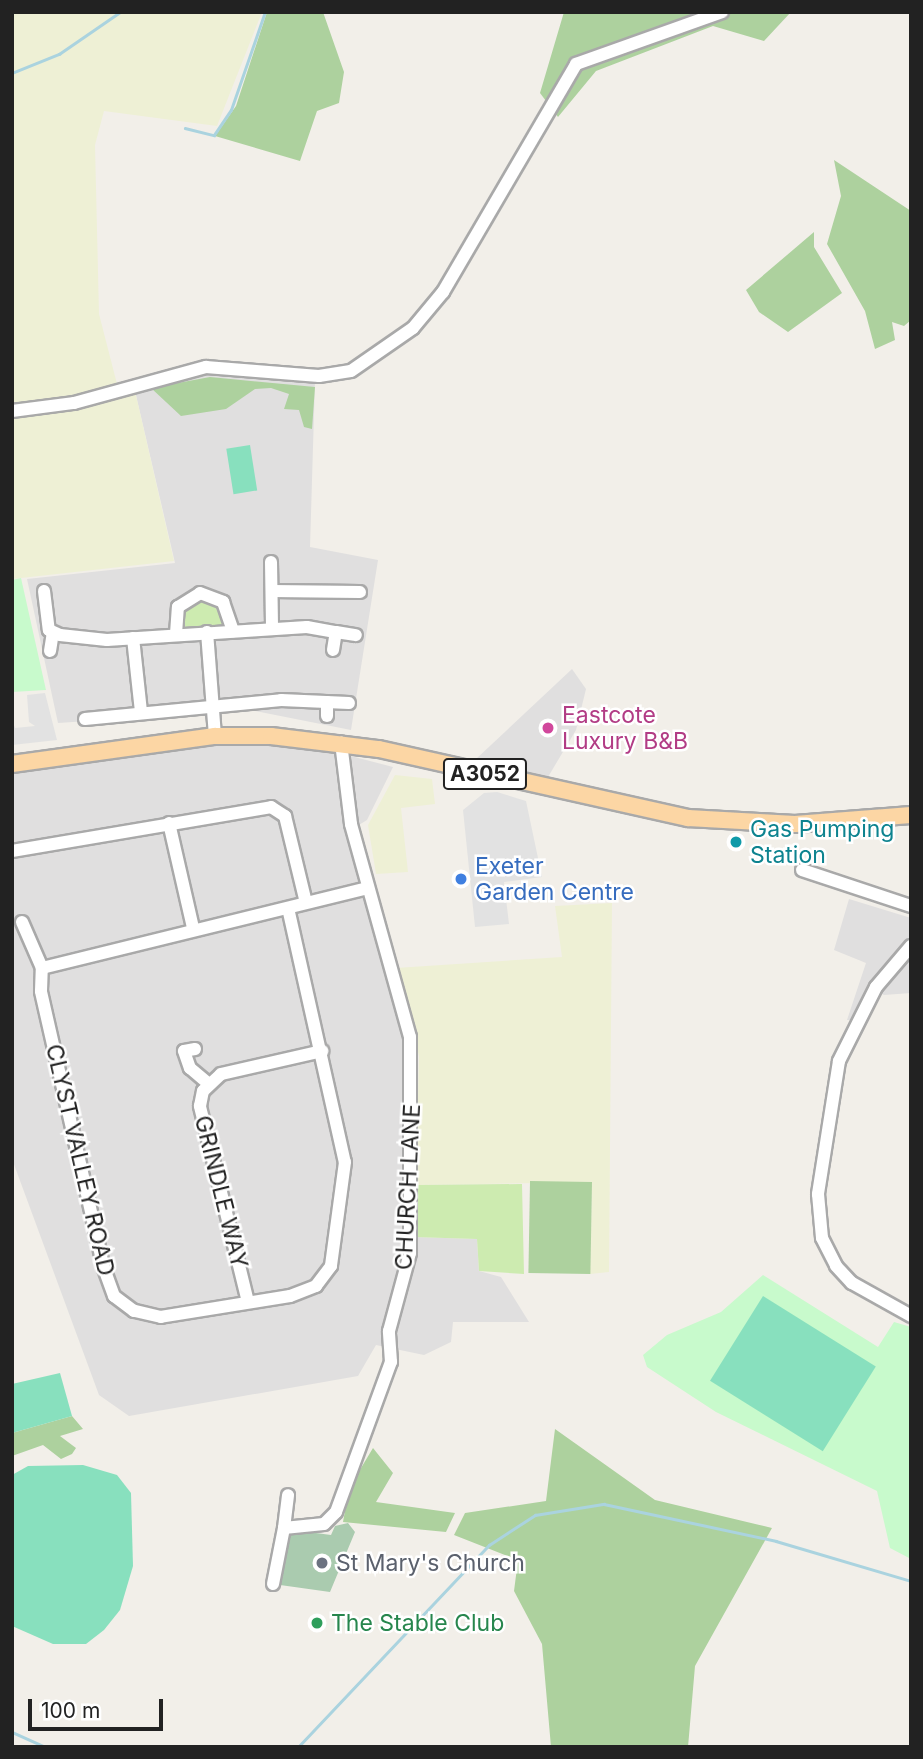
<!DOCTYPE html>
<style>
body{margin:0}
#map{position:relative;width:923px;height:1759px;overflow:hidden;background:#f2efe9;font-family:Inter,sans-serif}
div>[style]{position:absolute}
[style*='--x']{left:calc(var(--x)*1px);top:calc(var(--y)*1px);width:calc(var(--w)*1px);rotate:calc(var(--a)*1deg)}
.residential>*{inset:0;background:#e0dfdf}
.farmland>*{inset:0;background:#eef0d5}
.grass>*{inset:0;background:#cdebb0}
.forest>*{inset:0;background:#add19e;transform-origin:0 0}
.cemetery>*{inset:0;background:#aacbaf}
.park>*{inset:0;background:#c8facc}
.pitch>*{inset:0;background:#88e0be;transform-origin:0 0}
.parking>*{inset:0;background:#e2e2e2}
.stream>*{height:2.5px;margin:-1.25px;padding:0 1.25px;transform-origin:1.25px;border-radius:1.25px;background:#aad3df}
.roads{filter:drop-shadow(2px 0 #a9a9a9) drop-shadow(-2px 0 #a9a9a9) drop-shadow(0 2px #a9a9a9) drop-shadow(0 -2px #a9a9a9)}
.minor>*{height:12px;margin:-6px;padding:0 6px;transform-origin:6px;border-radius:6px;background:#fff}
.major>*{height:16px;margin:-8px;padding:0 8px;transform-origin:8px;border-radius:8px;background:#fcd6a4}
.dots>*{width:19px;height:19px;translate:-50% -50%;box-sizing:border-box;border:4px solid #fff;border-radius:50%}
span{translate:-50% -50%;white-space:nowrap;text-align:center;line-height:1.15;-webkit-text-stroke:5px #fff;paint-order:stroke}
.shield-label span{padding:2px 5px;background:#fff;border:2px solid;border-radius:5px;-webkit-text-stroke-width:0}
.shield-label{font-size:21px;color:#222;font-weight:700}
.hotel-label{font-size:23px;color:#b23c85}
.left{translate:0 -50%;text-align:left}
.culture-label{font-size:23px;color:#0d838f}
.shop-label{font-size:23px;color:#366cbe}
.street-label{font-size:23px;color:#222}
.worship-label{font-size:23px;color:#5b616d}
.leisure-label{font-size:23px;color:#27864d}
.frame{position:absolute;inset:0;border:14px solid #222;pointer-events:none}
.scale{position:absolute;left:28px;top:1699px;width:135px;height:32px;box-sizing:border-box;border:4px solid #222;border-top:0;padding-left:9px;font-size:21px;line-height:24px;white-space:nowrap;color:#222;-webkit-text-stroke:5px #fff;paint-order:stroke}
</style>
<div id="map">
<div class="residential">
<i style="clip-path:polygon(187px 372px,315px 381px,310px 547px,378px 560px,351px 730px,250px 710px,58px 723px,27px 579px,175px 563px,135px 391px)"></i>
<i style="clip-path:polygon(572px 669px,586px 689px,576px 730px,548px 777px,476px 759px)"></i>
<i style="clip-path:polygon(203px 742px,320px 748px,393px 767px,367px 820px,349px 831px,407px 1041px,413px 1237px,477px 1239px,479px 1271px,501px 1277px,529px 1322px,453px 1322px,451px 1342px,424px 1355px,376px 1345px,358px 1376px,129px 1416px,99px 1395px,12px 1159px,12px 771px)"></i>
<i style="clip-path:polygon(849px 899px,911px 918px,911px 993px,884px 995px,872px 988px,852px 1020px,847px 1020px,866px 963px,834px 950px)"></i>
</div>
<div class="farmland">
<i style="clip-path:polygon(12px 12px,262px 12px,217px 126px,104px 111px,95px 145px,99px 314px,117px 384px,135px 391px,174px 561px,12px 579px)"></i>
<i style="clip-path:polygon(395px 775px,432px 779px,435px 804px,401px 808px,408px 872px,376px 874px,368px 825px)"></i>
<i style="clip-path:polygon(612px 903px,609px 1272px,590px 1274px,592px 1182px,416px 1185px,419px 1056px,396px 968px,562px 957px,555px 906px)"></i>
</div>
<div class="grass">
<i style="clip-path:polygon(193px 598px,218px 601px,227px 626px,179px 629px,178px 615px)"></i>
<i style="clip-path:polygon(522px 1184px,524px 1274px,479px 1271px,477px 1239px,413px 1237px,416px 1185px)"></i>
</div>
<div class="forest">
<i style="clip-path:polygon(267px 12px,323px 12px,344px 72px,339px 103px,317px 111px,300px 161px,215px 136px,236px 106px)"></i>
<i style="clip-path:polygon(564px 12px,791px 12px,764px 41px,713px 26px,596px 71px,558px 117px,540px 93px)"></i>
<i style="clip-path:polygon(834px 160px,911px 211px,911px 320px,904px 326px,892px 322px,895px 340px,875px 349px,865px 311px,827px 244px,841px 196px)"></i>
<i style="clip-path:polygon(814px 232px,814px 247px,842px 293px,788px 332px,759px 312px,746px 290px)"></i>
<i style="clip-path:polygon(210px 377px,315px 387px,312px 429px,304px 427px,299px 410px,284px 409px,289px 394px,271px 388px,255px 389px,226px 409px,181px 416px,151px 388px)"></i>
<i style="left:592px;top:1182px;width:92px;height:62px;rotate:91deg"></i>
<i style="clip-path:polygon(72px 1416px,83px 1429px,60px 1436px,76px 1448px,72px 1454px,61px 1459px,43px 1445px,12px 1456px,12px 1433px)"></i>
<i style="clip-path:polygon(555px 1429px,655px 1500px,772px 1528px,695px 1666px,688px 1747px,551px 1747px,542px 1644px,514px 1591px,518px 1560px,454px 1535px,465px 1513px,546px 1501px)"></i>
<i style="clip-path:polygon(373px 1448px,393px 1473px,376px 1502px,455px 1513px,446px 1532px,343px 1522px,349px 1488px)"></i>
</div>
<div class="cemetery">
<i style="clip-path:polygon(348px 1523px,355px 1532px,330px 1592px,273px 1584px,286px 1529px,331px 1535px,335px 1526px)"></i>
</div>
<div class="park">
<i style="clip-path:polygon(21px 578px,46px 690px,12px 692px,12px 580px)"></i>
<i style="clip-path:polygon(763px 1275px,878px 1347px,894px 1322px,911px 1327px,911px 1559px,890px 1548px,877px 1491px,716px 1412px,647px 1367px,643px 1355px,667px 1335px,721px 1312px)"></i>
</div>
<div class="pitch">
<i style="left:250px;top:445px;width:46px;height:24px;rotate:81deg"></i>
<i style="left:763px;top:1296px;width:133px;height:100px;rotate:32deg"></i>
<i style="clip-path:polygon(60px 1373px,72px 1416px,12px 1433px,12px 1384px)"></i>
<i style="clip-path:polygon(83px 1465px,117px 1475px,131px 1493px,133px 1566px,120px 1610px,104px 1630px,86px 1644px,53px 1644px,12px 1626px,12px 1475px,28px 1466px)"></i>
</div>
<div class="parking">
<i style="clip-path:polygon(45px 693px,57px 740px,12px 745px,12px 720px,15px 728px,35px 726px,29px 722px,27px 695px)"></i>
<i style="clip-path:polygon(497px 792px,526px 801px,542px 877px,504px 882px,509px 924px,475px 927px,463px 810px,484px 793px)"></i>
</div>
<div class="stream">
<i style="--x:12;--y:73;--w:51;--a:-22"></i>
<i style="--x:59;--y:54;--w:74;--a:-34.5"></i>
<i style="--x:185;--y:128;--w:30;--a:14"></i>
<i style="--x:214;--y:135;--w:30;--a:-56"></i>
<i style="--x:231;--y:110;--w:104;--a:-70.9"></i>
<i style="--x:12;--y:1732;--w:36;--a:24"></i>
<i style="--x:298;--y:1747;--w:278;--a:-46.6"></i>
<i style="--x:489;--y:1545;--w:55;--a:-33.1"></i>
<i style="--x:535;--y:1515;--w:70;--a:-9.1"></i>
<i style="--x:604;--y:1504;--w:176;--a:12.1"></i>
<i style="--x:776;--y:1541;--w:141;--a:16.5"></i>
</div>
<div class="roads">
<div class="minor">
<i style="--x:12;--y:411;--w:63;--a:-7.4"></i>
<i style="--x:74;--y:403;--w:137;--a:-15.3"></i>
<i style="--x:206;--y:367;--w:113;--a:4.6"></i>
<i style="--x:319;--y:376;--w:32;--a:-9"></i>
<i style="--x:351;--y:371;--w:75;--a:-34.7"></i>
<i style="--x:413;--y:328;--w:47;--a:-50.2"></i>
<i style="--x:443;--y:292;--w:264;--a:-59.7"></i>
<i style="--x:576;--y:64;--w:155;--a:-19.6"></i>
<i style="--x:271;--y:562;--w:67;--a:89.1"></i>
<i style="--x:44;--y:591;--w:39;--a:83"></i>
<i style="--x:49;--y:630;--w:12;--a:24"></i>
<i style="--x:60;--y:635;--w:47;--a:6.1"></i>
<i style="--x:107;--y:640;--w:200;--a:-3.7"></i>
<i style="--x:307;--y:627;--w:29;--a:10"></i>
<i style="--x:272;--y:591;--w:88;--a:0.7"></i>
<i style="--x:207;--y:632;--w:104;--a:85.6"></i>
<i style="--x:176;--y:634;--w:27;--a:-86"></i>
<i style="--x:178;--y:607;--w:26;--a:-32"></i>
<i style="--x:200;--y:593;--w:25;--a:21"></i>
<i style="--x:223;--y:602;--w:31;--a:71"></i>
<i style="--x:133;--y:638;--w:74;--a:83.8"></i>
<i style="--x:333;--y:650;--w:18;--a:-81"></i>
<i style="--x:336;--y:632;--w:20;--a:9"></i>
<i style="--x:50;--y:651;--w:18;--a:-81"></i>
<i style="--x:327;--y:716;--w:14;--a:-90"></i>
<i style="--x:85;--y:719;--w:197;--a:-5.5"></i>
<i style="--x:281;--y:700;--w:68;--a:2.5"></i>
<i style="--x:169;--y:823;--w:108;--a:77.1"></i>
<i style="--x:12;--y:851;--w:263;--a:-9.6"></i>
<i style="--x:271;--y:807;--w:17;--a:33"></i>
<i style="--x:285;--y:816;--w:89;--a:76.4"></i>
<i style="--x:802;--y:870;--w:115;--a:18.3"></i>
<i style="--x:288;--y:908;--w:260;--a:77.4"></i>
<i style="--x:345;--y:1162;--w:105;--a:97.7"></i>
<i style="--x:331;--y:1266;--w:25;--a:127"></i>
<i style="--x:316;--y:1286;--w:28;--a:159"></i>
<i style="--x:290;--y:1296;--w:131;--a:170.8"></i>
<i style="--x:161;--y:1317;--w:28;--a:-167"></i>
<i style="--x:134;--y:1311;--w:25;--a:-143"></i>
<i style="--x:114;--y:1296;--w:29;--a:-110"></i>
<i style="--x:104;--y:1269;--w:285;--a:-102.8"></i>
<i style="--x:41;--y:991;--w:23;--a:-88"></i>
<i style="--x:42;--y:968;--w:335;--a:-13.8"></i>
<i style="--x:22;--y:922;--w:50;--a:66.5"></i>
<i style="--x:911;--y:946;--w:54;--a:130.5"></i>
<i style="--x:876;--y:987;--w:83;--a:116.6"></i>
<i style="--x:839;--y:1061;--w:135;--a:99"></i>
<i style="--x:818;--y:1194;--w:44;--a:84.8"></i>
<i style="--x:822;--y:1238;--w:31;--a:63"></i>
<i style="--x:836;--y:1266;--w:23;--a:47"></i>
<i style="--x:852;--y:1283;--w:68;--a:29.2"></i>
<i style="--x:195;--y:1049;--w:11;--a:170"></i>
<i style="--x:184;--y:1051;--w:18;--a:71"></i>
<i style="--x:190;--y:1068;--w:23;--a:40"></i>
<i style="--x:248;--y:1302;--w:202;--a:-103.8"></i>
<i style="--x:200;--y:1106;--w:15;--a:-79"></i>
<i style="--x:203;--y:1091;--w:25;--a:-43"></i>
<i style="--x:221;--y:1074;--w:104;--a:-12.8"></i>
<i style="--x:284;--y:1528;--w:33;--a:-83"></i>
<i style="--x:273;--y:1584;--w:57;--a:-78.9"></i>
<i style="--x:284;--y:1528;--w:40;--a:-5.7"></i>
<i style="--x:324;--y:1524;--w:17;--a:-45"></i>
<i style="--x:336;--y:1512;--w:160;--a:-69.9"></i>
<i style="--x:391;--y:1362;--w:31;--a:-94"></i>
<i style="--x:389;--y:1331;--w:81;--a:-74.9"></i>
<i style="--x:410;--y:1253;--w:216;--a:-90"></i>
<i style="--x:410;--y:1037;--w:221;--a:-105.5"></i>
<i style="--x:351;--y:824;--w:82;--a:-97"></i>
</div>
<div class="major">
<i style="--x:12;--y:764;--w:205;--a:-7.9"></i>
<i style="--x:215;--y:736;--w:56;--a:0"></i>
<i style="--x:271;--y:736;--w:109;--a:6.9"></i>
<i style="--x:379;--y:749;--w:317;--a:12.6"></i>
<i style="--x:688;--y:818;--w:107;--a:3.2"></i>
<i style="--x:795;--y:824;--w:116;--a:-4.4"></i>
</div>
</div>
<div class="dots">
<i style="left:548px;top:728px;background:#d1479c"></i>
<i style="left:736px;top:842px;background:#0f9aa8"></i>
<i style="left:461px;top:879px;background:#3f7fe0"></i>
<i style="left:322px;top:1563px;background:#6b7280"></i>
<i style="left:317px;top:1623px;background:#2e9e5b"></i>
</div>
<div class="shield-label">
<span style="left:485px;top:774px">A3052</span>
</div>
<div class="hotel-label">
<span class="left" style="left:562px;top:728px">Eastcote<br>Luxury B&amp;B</span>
</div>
<div class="culture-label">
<span class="left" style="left:750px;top:842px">Gas Pumping<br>Station</span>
</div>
<div class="shop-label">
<span class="left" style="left:475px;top:879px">Exeter<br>Garden Centre</span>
</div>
<div class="street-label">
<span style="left:80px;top:1160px;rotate:77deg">CLYST VALLEY ROAD</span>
<span style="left:408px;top:1187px;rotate:-87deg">CHURCH LANE</span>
<span style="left:221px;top:1192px;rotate:76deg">GRINDLE WAY</span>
</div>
<div class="worship-label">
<span class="left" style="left:336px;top:1563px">St Mary's Church</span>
</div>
<div class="leisure-label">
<span class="left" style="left:331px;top:1623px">The Stable Club</span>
</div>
<div class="frame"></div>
<div class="scale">100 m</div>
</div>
